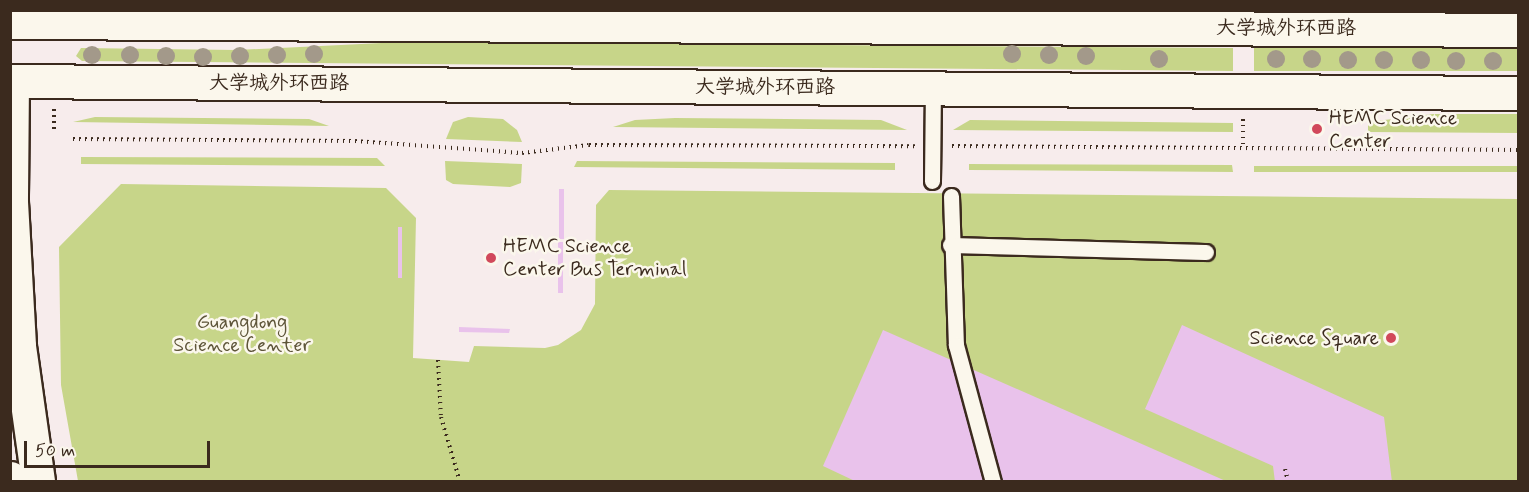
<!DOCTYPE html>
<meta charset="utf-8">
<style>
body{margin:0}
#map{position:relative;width:1529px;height:492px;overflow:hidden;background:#f7ecec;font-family:Mynerve,"LXGW WenKai TC",sans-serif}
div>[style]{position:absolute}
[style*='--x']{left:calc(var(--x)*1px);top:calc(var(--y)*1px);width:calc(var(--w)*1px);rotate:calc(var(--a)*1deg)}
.green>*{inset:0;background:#c7d589;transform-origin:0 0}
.building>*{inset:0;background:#e9c2eb;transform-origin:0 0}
.path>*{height:4px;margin-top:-2px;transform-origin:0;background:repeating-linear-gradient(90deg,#3b2a1e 0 1.5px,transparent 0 6px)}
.roads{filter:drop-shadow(2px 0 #3b2a1e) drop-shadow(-2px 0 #3b2a1e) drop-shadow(0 2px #3b2a1e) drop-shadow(0 -2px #3b2a1e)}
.service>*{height:15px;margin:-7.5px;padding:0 7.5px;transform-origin:7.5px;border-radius:7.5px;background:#fbf7ec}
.tertiary>*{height:33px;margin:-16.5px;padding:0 16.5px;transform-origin:16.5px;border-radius:16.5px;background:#fbf7ec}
.primary>*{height:33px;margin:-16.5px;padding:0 16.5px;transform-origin:16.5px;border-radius:16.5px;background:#fbf7ec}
.trees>*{width:18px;height:18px;margin:-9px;border-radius:50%;background:#a3998a}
.dots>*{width:16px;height:16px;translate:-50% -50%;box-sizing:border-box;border:3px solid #fbf7ec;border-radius:50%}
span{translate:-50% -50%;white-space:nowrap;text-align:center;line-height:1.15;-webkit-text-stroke:5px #fbf7ec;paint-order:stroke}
.street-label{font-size:20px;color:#3b2a1e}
.poi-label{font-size:20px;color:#3b2a1e}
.left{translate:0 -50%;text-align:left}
.right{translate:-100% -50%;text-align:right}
.park-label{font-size:20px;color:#5e5539}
.frame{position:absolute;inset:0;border:12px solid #3b2a1e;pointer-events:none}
.scale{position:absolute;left:24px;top:441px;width:186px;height:27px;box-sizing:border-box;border:3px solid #3b2a1e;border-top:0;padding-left:8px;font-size:18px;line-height:21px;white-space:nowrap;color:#3b2a1e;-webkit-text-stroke:4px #fbf7ec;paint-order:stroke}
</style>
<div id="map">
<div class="green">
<i style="clip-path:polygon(402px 42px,1233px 48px,1233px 71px,82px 61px,76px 56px,81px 48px,237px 50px)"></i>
<i style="left:1254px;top:48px;width:264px;height:23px"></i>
<i style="clip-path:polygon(1433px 114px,1518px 114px,1518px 133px,1368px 132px,1368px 122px)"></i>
<i style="clip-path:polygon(95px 117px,309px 119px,329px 126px,73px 122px)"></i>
<i style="clip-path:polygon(468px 117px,503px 119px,517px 130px,522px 142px,446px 139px,453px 122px)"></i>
<i style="clip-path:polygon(675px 118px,881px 120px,907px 130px,613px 127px,635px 120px)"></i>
<i style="clip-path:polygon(970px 120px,1233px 123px,1233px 132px,953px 130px)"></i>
<i style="clip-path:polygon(81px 157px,377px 158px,385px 166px,81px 164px)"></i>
<i style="clip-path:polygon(445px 161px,522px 164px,521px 183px,510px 187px,453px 184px,446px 180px)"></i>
<i style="clip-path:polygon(577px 161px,895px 163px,895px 170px,574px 167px)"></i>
<i style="clip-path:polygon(969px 164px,1232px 165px,1233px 172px,969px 170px)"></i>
<i style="left:1254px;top:166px;width:264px;height:6px"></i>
<i style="clip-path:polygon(121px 184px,386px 188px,416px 218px,413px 358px,469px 362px,474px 346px,545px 348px,558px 345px,581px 330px,595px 304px,596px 205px,609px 190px,1518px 199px,1518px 481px,78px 481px,61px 385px,59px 247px)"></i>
</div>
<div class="building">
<i style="left:559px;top:189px;width:5px;height:50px"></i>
<i style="left:398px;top:227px;width:4px;height:51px"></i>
<i style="left:558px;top:242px;width:5px;height:51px"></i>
<i style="clip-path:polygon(1182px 325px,1384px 417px,1392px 482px,1275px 482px,1273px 466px,1145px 409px)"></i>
<i style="clip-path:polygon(459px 327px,510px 329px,509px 333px,459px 332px)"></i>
<i style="clip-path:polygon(883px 330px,1228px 482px,857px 482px,823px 466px)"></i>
</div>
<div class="path">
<i style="--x:54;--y:109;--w:24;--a:90"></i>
<i style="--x:1243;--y:119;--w:29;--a:90"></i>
<i style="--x:73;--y:139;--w:282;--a:0.4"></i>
<i style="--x:355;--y:141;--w:167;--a:4.1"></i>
<i style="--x:522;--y:153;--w:67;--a:-6.8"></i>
<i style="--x:589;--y:145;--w:326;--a:0.2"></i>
<i style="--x:952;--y:146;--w:566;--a:0.4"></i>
<i style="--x:438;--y:360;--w:57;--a:87"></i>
<i style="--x:441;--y:417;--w:68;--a:73.7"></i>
<i style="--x:1285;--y:469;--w:13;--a:77"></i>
</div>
<div class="roads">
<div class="service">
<i style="--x:932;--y:181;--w:92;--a:-89.4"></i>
<i style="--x:951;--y:196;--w:149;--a:88.1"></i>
<i style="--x:956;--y:345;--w:142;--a:74.9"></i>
<i style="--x:950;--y:245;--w:256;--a:1.6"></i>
</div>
<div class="tertiary">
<i style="--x:12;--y:81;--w:121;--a:90.5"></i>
<i style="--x:11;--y:202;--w:144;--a:86.8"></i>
<i style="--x:19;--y:346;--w:137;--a:82"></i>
<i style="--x:10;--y:478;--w:4;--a:63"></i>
</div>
<div class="primary">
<i style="--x:10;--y:22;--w:1508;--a:0.3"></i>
<i style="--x:10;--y:81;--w:1508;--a:0.46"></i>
</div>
</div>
<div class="trees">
<i style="left:314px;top:54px"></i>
<i style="left:1012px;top:54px"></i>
<i style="left:92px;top:55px"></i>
<i style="left:130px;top:55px"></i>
<i style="left:277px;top:55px"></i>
<i style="left:1049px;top:55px"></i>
<i style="left:166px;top:56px"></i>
<i style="left:240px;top:56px"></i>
<i style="left:1086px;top:56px"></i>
<i style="left:203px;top:57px"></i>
<i style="left:1159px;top:59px"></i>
<i style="left:1276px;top:59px"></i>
<i style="left:1312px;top:59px"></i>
<i style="left:1348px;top:60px"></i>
<i style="left:1384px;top:60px"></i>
<i style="left:1421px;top:60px"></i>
<i style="left:1456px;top:61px"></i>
<i style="left:1493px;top:61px"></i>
</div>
<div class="dots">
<i style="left:1317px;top:129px;background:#d1495b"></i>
<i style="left:491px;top:258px;background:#d1495b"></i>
<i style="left:1391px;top:338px;background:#d1495b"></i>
</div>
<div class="street-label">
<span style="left:1286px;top:28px">大学城外环西路</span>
<span style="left:279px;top:83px">大学城外环西路</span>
<span style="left:765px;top:87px">大学城外环西路</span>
</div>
<div class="poi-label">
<span class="left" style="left:1329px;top:130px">HEMC Science<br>Center</span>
<span class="left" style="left:503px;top:258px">HEMC Science<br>Center Bus Terminal</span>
<span class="right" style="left:1379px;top:338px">Science Square</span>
</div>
<div class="park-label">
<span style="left:242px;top:334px">Guangdong<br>Science Center</span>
</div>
<div class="frame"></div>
<div class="scale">50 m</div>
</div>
